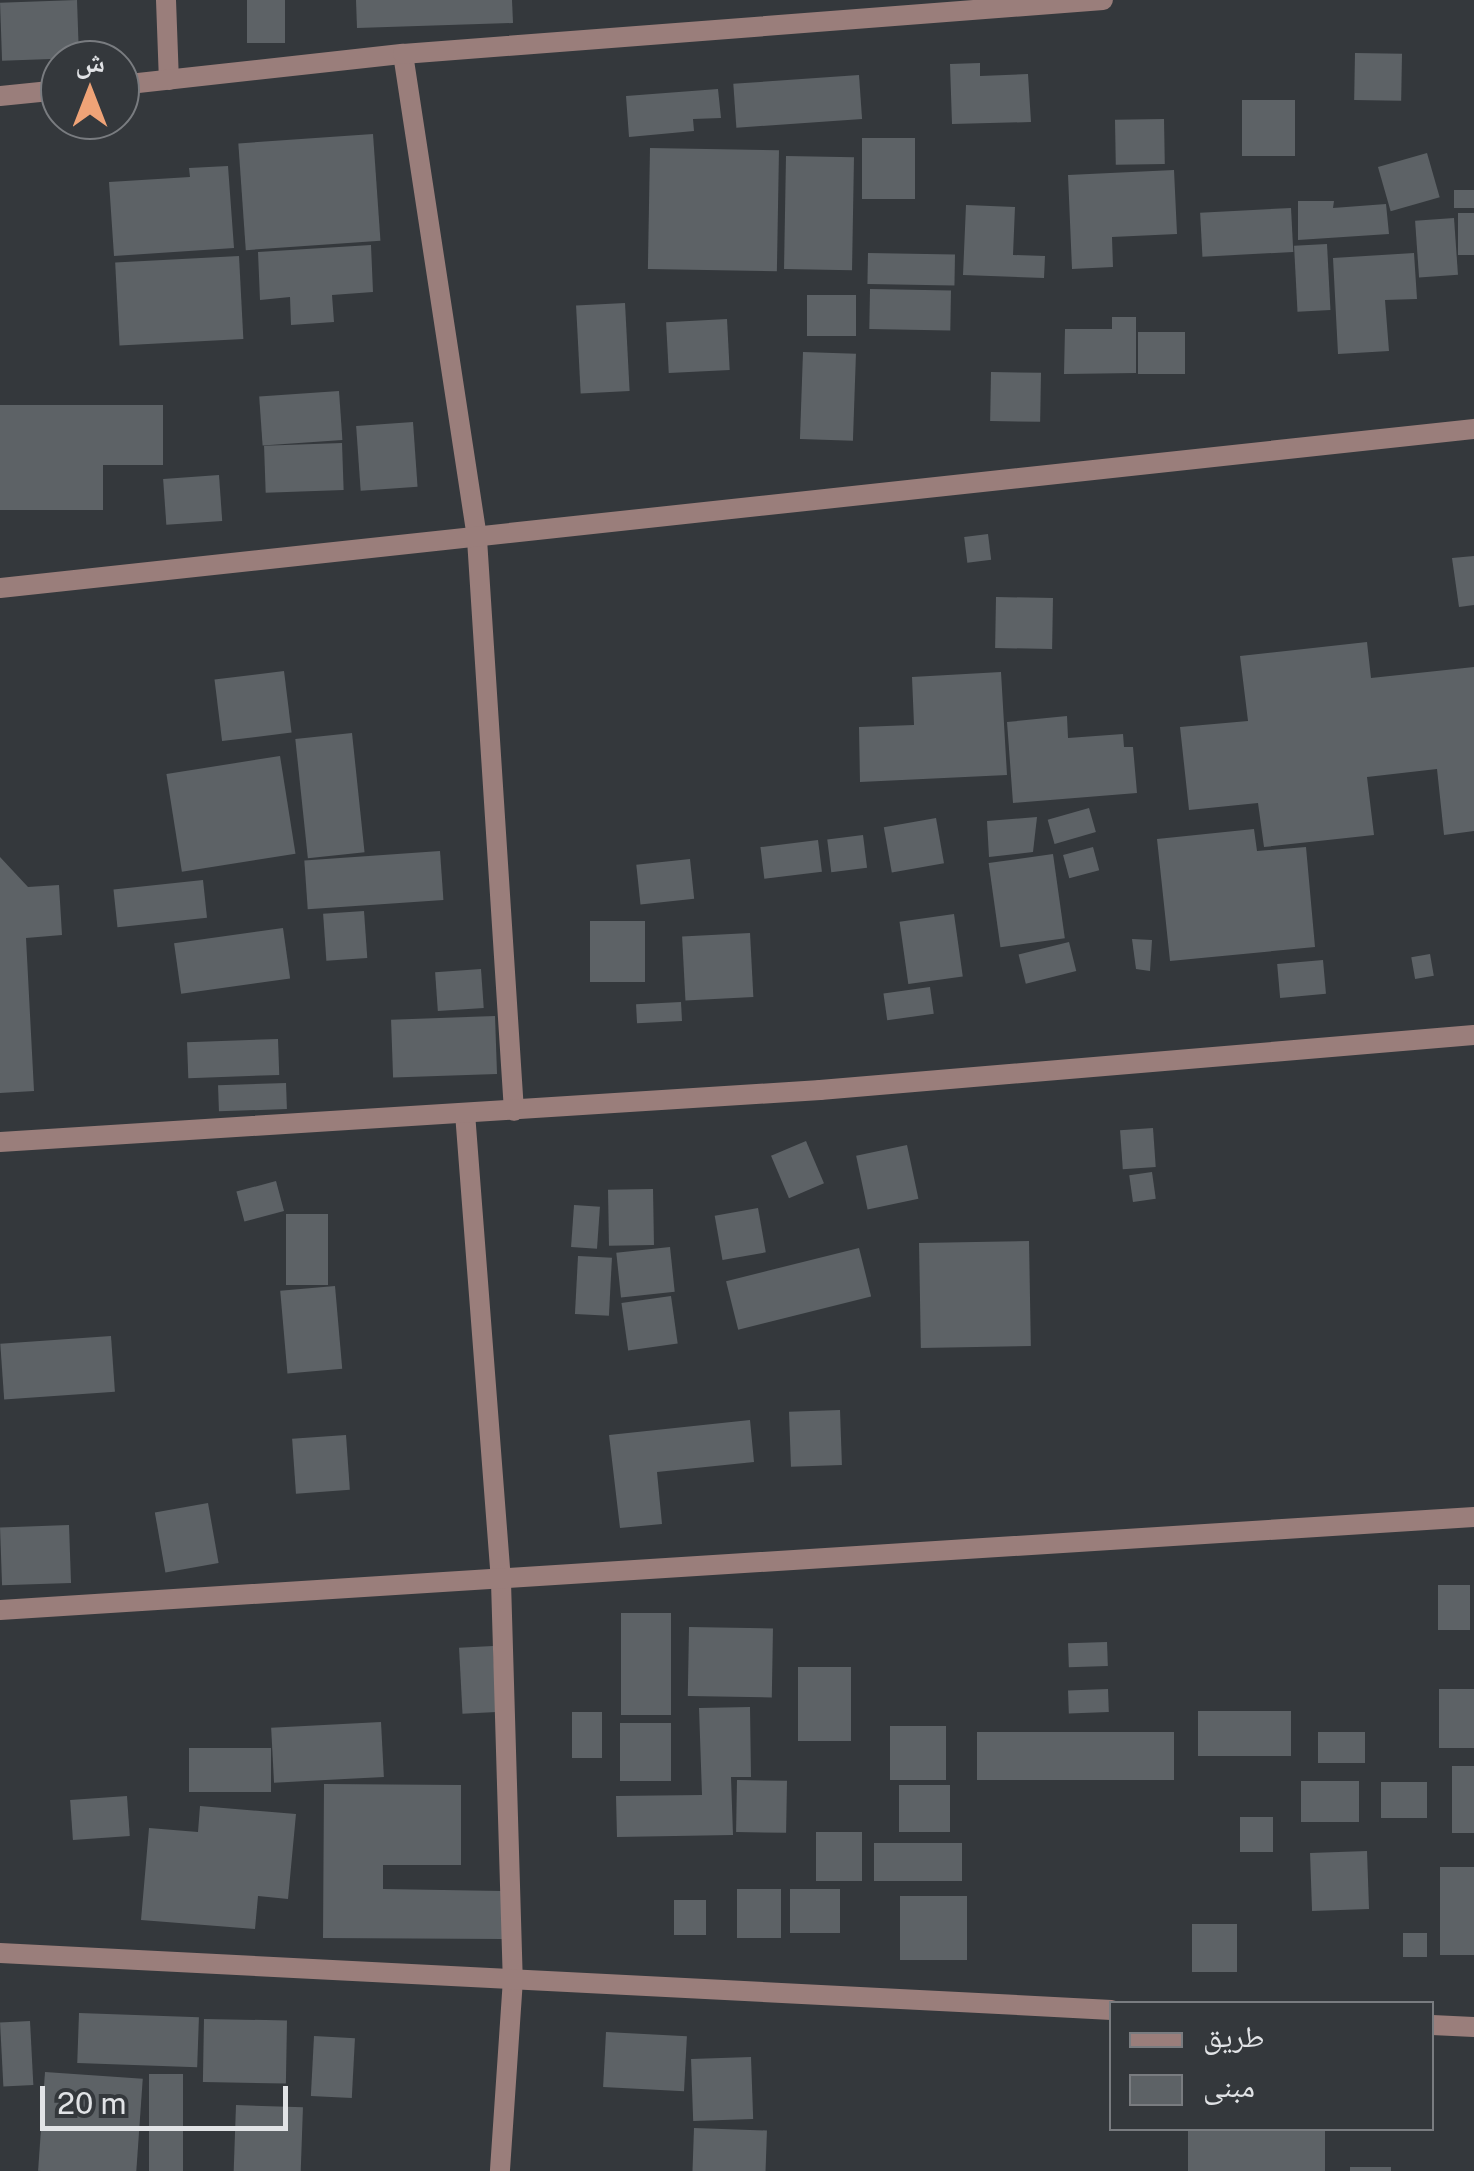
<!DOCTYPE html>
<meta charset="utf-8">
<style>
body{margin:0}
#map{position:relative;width:1474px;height:2171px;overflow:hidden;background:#34383c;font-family:"Public Sans","Noto Naskh Arabic",sans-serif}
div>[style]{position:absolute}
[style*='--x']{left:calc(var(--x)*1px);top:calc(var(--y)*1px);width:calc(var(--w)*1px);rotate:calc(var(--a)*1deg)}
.building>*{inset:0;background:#5d6266;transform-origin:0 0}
.minor>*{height:20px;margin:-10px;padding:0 10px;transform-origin:10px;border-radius:10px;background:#9a7e7b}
span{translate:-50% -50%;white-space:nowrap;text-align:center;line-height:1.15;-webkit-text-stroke:8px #34383c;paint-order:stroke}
.legend{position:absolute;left:1109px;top:2001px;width:325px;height:130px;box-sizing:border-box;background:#34383c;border:2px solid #797c80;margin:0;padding:12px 18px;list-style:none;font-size:30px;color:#e1e3e6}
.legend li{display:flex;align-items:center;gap:20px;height:50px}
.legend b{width:50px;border:2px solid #797c80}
.north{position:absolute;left:40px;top:40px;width:100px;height:100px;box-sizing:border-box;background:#34383c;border:2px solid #797c80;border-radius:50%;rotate:0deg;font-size:28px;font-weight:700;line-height:40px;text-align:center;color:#e1e3e6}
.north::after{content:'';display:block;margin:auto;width:35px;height:45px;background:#efa377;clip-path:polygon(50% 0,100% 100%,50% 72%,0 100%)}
.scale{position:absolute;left:40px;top:2086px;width:248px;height:45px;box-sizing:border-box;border:5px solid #e1e3e6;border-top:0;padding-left:12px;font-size:30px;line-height:35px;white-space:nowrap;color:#e1e3e6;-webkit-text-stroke:8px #34383c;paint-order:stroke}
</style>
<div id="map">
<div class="building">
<i style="left:77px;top:0;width:58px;height:77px;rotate:88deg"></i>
<i style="left:247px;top:0;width:38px;height:43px"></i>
<i style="clip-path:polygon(356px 0,512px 0,513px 23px,357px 28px)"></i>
<i style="left:1355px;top:53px;width:47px;height:47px;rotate:1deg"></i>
<i style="clip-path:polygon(980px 63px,980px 76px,1028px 74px,1031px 122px,952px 124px,950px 64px)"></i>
<i style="left:859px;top:75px;width:44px;height:126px;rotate:86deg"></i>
<i style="clip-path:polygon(718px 89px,721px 118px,693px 119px,694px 131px,629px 137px,626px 96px)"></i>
<i style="left:1295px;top:100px;width:56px;height:53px;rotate:90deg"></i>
<i style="left:1164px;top:119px;width:45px;height:49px;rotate:89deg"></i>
<i style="left:373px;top:134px;width:107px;height:135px;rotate:86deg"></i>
<i style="left:862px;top:138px;width:53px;height:61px"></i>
<i style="left:650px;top:148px;width:129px;height:121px;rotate:1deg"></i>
<i style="left:1427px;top:153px;width:46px;height:51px;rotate:74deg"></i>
<i style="left:786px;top:156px;width:68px;height:113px;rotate:1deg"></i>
<i style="clip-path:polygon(228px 166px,234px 248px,114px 256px,109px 182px,190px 177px,189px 168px)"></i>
<i style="clip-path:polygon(1174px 170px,1177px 234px,1112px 237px,1113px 267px,1072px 269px,1068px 175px)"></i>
<i style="left:1474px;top:190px;width:18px;height:20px;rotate:90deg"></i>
<i style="clip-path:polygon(1298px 201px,1334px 201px,1333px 208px,1386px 204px,1389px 234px,1298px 240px)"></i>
<i style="clip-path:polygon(966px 205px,1015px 207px,1013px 255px,1045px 256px,1044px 278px,963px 275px)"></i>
<i style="left:1291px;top:208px;width:44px;height:91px;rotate:87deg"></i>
<i style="left:1474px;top:213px;width:42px;height:16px;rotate:90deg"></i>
<i style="left:1454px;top:218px;width:57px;height:39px;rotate:86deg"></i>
<i style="left:1327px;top:244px;width:66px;height:33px;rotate:87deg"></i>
<i style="clip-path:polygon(371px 245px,373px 292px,332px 295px,334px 322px,291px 325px,290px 297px,260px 300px,258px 252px)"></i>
<i style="left:868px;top:253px;width:87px;height:31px;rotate:1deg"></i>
<i style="clip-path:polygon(1414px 253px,1417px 299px,1385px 300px,1389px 351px,1338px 354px,1333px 258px)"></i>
<i style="left:239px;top:256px;width:83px;height:124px;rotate:87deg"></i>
<i style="left:870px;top:289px;width:81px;height:40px;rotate:1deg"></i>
<i style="left:807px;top:295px;width:49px;height:41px"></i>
<i style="left:625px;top:303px;width:88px;height:49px;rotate:87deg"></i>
<i style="clip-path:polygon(1112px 317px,1136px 317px,1136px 373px,1064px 374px,1065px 329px,1112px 329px)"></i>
<i style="left:727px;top:319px;width:51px;height:61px;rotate:87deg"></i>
<i style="left:1138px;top:332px;width:47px;height:42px"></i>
<i style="left:803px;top:352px;width:53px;height:87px;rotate:2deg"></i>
<i style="left:991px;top:372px;width:50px;height:49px;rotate:1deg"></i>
<i style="left:339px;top:391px;width:49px;height:80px;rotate:86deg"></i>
<i style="clip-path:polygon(0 405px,163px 405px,163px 465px,103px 465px,103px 510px,0 510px)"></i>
<i style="left:413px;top:422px;width:65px;height:57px;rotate:86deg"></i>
<i style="left:342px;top:443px;width:47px;height:78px;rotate:88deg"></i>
<i style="left:219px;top:475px;width:46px;height:56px;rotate:86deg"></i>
<i style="left:988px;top:534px;width:26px;height:24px;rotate:83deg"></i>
<i style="clip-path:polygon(1474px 556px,1474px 605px,1459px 607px,1452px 558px)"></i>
<i style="left:996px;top:597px;width:57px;height:51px;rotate:1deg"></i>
<i style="clip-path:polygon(1367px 642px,1371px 678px,1474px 667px,1474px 831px,1444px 835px,1437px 769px,1367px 777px,1374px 835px,1264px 847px,1258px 803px,1189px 810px,1180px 727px,1248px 721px,1240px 656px)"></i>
<i style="left:284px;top:671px;width:62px;height:70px;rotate:83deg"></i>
<i style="clip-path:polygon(1001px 672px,1007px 775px,860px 782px,859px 727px,914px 725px,912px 677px)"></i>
<i style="clip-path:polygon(1067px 716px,1068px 738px,1123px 734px,1124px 747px,1133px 747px,1137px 793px,1013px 803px,1007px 722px)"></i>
<i style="left:352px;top:733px;width:120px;height:57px;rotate:84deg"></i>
<i style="left:280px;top:756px;width:99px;height:115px;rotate:81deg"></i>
<i style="left:1089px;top:808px;width:25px;height:43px;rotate:74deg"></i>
<i style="clip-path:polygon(1037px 817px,1033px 852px,989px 857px,987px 821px)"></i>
<i style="left:936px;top:818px;width:46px;height:53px;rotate:80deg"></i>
<i style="clip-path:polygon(1254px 829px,1257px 851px,1306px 847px,1315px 947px,1170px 961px,1157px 839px)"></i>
<i style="left:863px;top:835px;width:33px;height:36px;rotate:83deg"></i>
<i style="left:818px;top:840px;width:32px;height:58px;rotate:83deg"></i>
<i style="left:1093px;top:847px;width:24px;height:31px;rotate:75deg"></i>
<i style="left:440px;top:851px;width:49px;height:136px;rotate:86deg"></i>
<i style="left:1053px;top:854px;width:85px;height:65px;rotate:82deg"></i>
<i style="clip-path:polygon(0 857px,28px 887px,59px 885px,62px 935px,26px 938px,34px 1091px,0 1093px)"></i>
<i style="left:690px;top:859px;width:40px;height:54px;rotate:84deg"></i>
<i style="left:203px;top:880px;width:38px;height:90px;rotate:84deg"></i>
<i style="left:364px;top:911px;width:47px;height:41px;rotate:86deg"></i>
<i style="left:954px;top:914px;width:63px;height:55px;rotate:82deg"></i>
<i style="left:645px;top:921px;width:61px;height:55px;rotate:90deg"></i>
<i style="left:283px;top:928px;width:51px;height:110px;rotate:82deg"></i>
<i style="left:750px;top:933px;width:64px;height:68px;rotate:87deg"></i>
<i style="clip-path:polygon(1132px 939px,1152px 940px,1150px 971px,1136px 969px)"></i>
<i style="left:1069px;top:942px;width:30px;height:52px;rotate:76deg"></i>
<i style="left:1430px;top:954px;width:22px;height:19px;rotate:80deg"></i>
<i style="left:1323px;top:960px;width:34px;height:46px;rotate:85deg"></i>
<i style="left:481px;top:969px;width:39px;height:46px;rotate:86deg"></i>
<i style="left:930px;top:987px;width:27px;height:47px;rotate:82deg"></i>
<i style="left:681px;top:1002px;width:19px;height:45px;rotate:87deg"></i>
<i style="left:495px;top:1016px;width:58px;height:104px;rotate:88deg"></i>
<i style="left:278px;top:1039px;width:36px;height:91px;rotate:88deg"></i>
<i style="left:286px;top:1083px;width:26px;height:68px;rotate:88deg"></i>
<i style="left:1153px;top:1128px;width:39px;height:33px;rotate:86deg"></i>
<i style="left:806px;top:1141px;width:46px;height:38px;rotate:67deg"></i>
<i style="left:907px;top:1145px;width:55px;height:52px;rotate:78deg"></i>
<i style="left:1152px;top:1172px;width:27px;height:23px;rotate:82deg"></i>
<i style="left:276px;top:1181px;width:31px;height:41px;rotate:75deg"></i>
<i style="left:653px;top:1189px;width:56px;height:45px;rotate:89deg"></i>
<i style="left:574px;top:1205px;width:26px;height:42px;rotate:4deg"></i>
<i style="left:758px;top:1208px;width:45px;height:44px;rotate:80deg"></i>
<i style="left:286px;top:1214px;width:42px;height:71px"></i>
<i style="left:1029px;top:1241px;width:105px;height:110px;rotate:89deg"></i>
<i style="left:670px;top:1247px;width:45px;height:54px;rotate:84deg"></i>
<i style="left:859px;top:1248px;width:50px;height:137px;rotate:76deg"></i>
<i style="left:578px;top:1256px;width:34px;height:58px;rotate:3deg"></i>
<i style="left:335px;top:1286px;width:83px;height:55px;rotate:85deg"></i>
<i style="left:671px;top:1296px;width:48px;height:50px;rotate:82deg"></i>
<i style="left:111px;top:1336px;width:56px;height:111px;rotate:86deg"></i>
<i style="left:840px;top:1410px;width:55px;height:51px;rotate:88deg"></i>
<i style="clip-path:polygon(750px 1420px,754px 1462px,657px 1472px,662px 1524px,620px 1528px,609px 1435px)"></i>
<i style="left:346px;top:1435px;width:55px;height:54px;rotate:86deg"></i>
<i style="left:208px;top:1503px;width:61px;height:54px;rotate:80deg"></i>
<i style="left:69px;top:1525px;width:58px;height:69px;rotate:88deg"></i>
<i style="left:1438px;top:1585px;width:32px;height:45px"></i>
<i style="left:621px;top:1613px;width:50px;height:102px"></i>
<i style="left:689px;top:1627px;width:84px;height:69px;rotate:1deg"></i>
<i style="left:1107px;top:1642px;width:24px;height:39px;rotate:88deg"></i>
<i style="left:493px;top:1646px;width:66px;height:34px;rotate:87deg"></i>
<i style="left:798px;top:1667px;width:53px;height:74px"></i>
<i style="left:1108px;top:1689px;width:23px;height:40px;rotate:88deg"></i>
<i style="left:1439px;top:1689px;width:35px;height:59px"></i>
<i style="clip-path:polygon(750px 1707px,751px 1777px,731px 1777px,733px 1835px,617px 1837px,616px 1796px,702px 1795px,699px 1708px)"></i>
<i style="left:1198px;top:1711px;width:93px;height:45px"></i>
<i style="left:572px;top:1712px;width:30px;height:46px"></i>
<i style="left:381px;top:1722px;width:55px;height:110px;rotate:87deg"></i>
<i style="left:620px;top:1723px;width:51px;height:58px"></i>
<i style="left:946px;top:1726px;width:54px;height:56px;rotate:90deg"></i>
<i style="left:1174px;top:1732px;width:48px;height:197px;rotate:90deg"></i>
<i style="left:1318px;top:1732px;width:47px;height:31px"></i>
<i style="left:189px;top:1748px;width:82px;height:44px"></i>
<i style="left:1452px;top:1766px;width:22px;height:67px"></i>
<i style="left:737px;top:1780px;width:50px;height:52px;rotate:1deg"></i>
<i style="left:1301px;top:1781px;width:58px;height:41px"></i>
<i style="left:1381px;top:1782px;width:46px;height:36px"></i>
<i style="clip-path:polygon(324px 1784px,461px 1785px,461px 1865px,383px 1865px,383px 1889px,503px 1891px,503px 1939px,323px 1938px)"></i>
<i style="left:899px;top:1785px;width:51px;height:47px"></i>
<i style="left:127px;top:1796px;width:40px;height:57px;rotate:86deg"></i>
<i style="clip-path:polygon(200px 1806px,296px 1814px,288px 1899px,258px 1896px,255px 1929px,141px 1920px,149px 1828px,198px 1832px)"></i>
<i style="left:1240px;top:1817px;width:33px;height:35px"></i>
<i style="left:816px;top:1832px;width:46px;height:49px"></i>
<i style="left:962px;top:1843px;width:38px;height:88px;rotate:90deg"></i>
<i style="left:1367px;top:1851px;width:58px;height:57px;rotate:88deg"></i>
<i style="left:1440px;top:1867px;width:34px;height:88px"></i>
<i style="left:737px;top:1889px;width:44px;height:49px"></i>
<i style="left:790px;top:1889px;width:50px;height:44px"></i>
<i style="left:900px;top:1896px;width:67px;height:64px"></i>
<i style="left:674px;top:1900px;width:32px;height:35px"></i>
<i style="left:1237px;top:1924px;width:48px;height:45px;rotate:90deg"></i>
<i style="left:1403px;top:1933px;width:24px;height:24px"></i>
<i style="left:79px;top:2013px;width:120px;height:50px;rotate:2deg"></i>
<i style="left:204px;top:2019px;width:83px;height:63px;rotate:1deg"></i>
<i style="left:30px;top:2021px;width:64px;height:30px;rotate:87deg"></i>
<i style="left:606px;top:2032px;width:81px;height:55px;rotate:3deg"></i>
<i style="left:314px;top:2036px;width:41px;height:60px;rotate:3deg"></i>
<i style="left:751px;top:2057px;width:62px;height:60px;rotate:88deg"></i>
<i style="left:45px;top:2072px;width:98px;height:99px;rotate:4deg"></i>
<i style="left:149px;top:2074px;width:34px;height:97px"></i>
<i style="left:236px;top:2105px;width:67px;height:66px;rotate:2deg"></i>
<i style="left:694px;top:2128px;width:73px;height:43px;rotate:2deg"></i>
<i style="left:1188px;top:2128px;width:137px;height:43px"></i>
<i style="left:1350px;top:2167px;width:41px;height:4px"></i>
</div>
<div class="minor">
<i style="--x:166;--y:0;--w:80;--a:87.9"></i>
<i style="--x:403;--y:54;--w:491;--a:81.3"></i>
<i style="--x:477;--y:539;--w:573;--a:86.3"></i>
<i style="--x:120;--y:85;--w:285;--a:-6.3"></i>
<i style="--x:403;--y:54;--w:702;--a:-4.41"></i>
<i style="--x:0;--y:96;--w:60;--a:-5.7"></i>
<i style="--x:0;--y:588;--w:1483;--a:-6.16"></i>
<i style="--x:465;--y:1113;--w:470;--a:85.6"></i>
<i style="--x:501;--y:1582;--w:397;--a:88.3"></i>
<i style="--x:513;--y:1979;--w:192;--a:93.9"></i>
<i style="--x:0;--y:1142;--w:822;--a:-3.63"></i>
<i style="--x:820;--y:1090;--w:656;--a:-4.81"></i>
<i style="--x:0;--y:1610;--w:1477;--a:-3.61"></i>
<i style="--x:0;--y:1953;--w:1113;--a:2.93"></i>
<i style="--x:1432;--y:2025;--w:42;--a:2.7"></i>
</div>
<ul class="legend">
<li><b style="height:12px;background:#9a7e7b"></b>طريق</li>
<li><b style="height:28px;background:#5d6266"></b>مبنى</li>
</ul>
<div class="north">ش</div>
<div class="scale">20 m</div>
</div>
